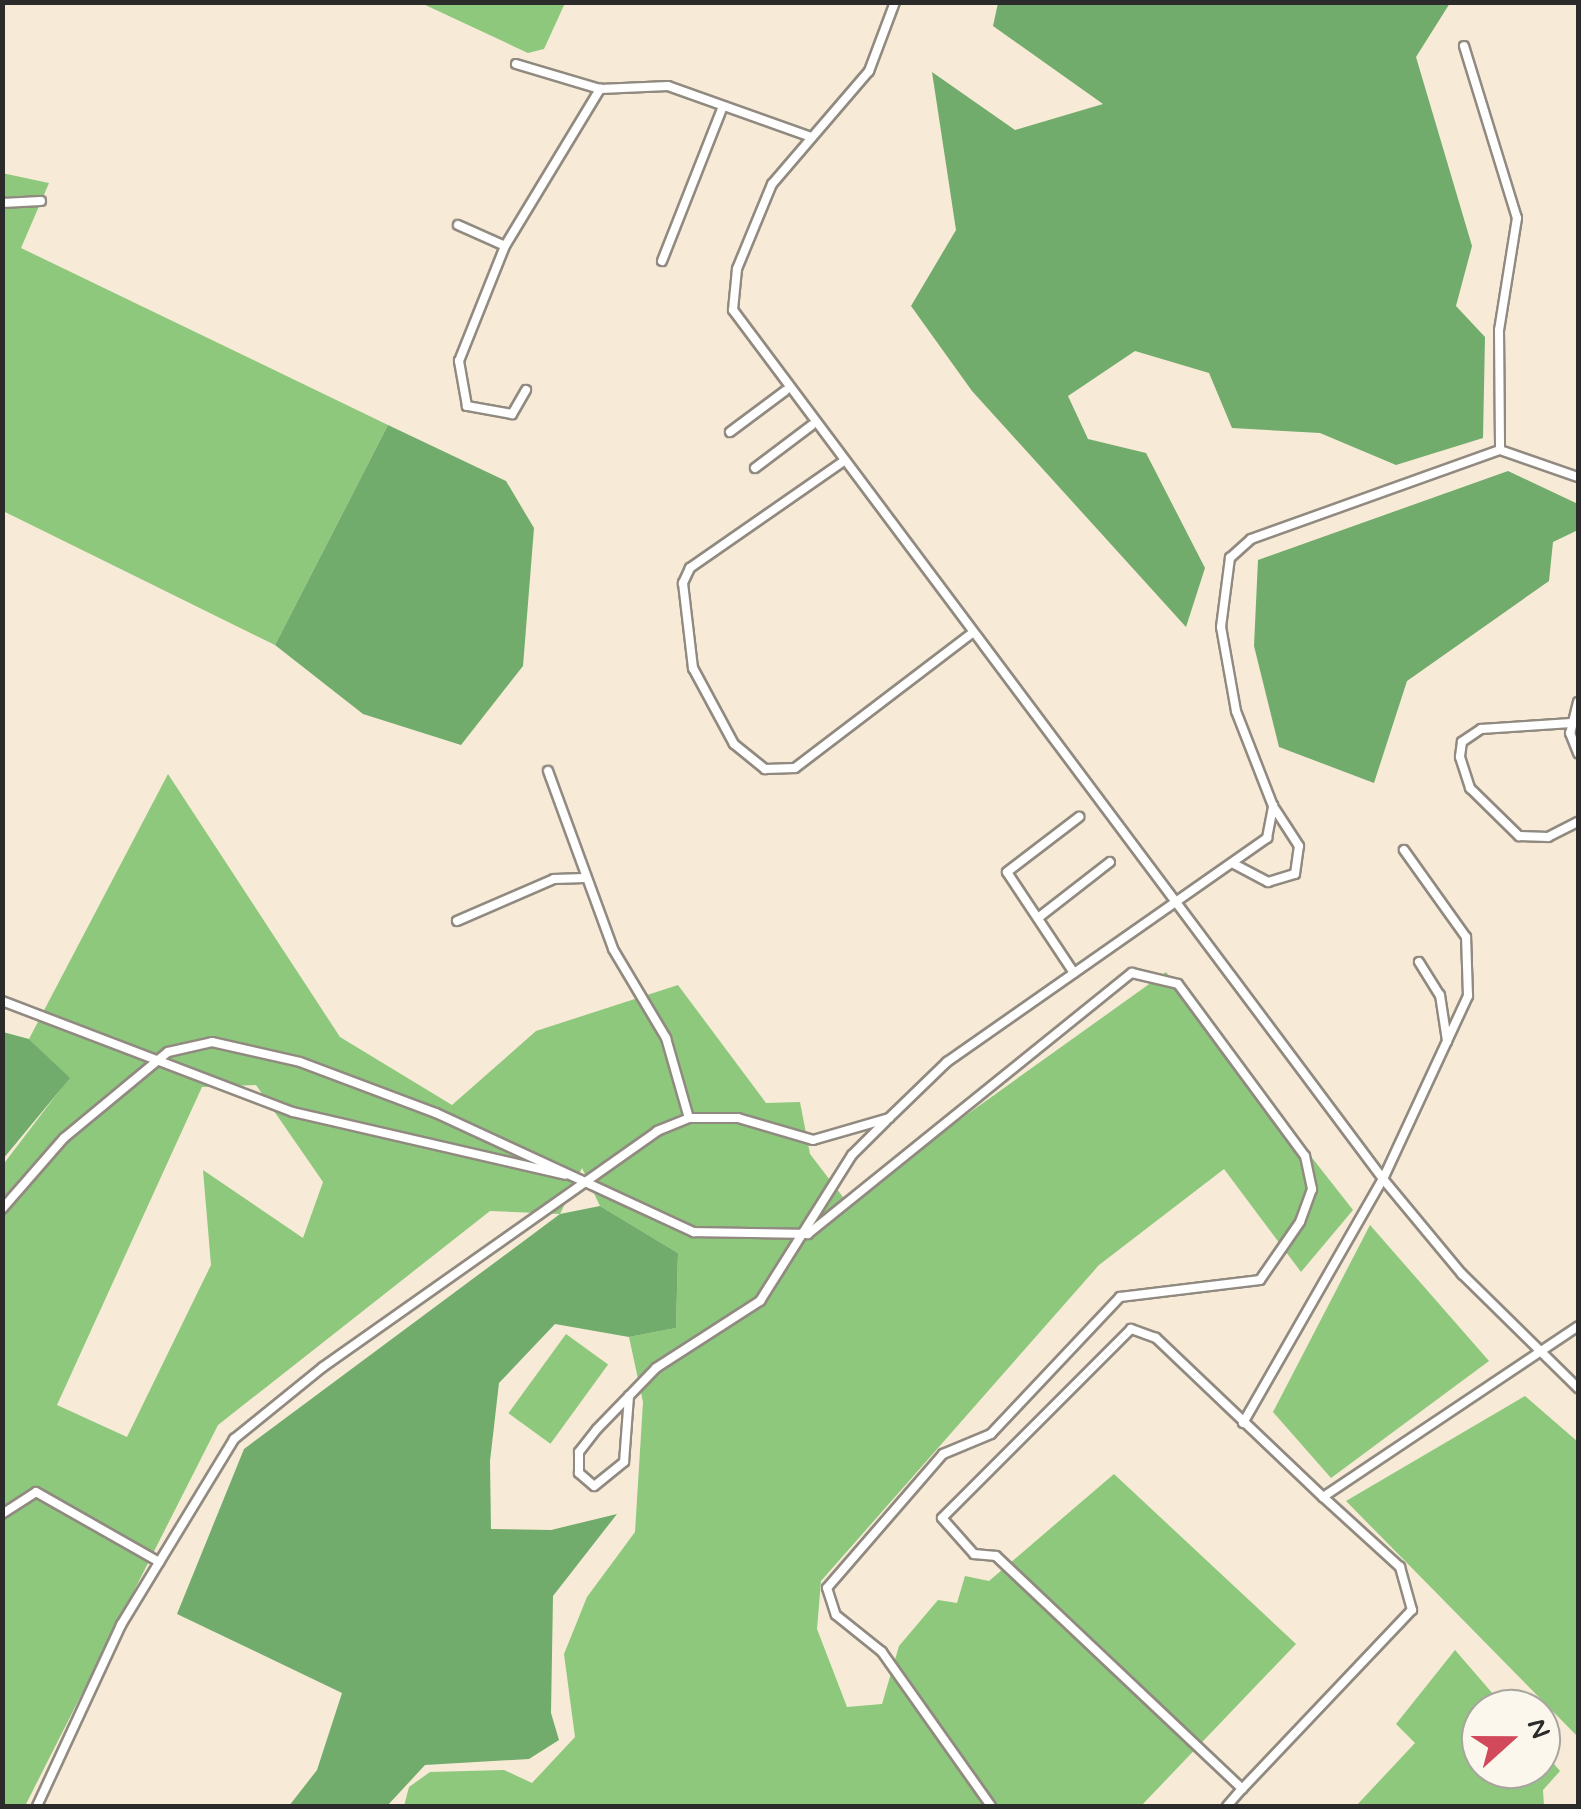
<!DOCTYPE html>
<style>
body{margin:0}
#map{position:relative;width:1581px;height:1809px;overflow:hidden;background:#f7ead6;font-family:Mynerve,sans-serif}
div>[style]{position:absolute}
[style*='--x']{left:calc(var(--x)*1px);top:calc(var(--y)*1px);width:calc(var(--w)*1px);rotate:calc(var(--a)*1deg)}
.green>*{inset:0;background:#8dc87d;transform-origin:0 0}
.forest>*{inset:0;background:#72ac6c}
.roads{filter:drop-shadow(2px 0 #918a80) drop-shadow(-2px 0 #918a80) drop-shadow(0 2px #918a80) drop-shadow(0 -2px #918a80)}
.service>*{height:8px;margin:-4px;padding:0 4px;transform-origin:4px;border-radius:4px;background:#fff}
span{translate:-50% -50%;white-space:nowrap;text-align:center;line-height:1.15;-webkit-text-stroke:8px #fbf7ec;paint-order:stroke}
.frame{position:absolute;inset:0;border:5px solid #2b2b2b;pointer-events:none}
.north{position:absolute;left:1461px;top:1689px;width:100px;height:100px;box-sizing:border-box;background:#fbf7ec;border:2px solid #a8a59f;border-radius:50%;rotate:69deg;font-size:28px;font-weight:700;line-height:40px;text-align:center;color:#2b2b2b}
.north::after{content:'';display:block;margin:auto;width:35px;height:45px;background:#d1495b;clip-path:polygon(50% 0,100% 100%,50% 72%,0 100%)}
</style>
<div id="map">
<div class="green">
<i style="clip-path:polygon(421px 3px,565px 3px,544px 49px,528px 53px)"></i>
<i style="clip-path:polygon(2px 173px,49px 183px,21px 248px,388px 425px,275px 645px,3px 511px)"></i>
<i style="clip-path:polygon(evenodd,168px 774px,340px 1037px,452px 1105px,536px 1031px,678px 985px,766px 1103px,800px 1102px,810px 1154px,846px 1201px,1166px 972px,1353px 1210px,1301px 1272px,1224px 1169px,1099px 1265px,821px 1581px,817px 1629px,847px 1707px,882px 1704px,899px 1646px,938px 1600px,957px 1603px,965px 1576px,989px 1581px,1114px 1474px,1296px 1644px,1141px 1806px,404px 1806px,409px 1787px,430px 1772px,504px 1770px,532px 1783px,575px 1737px,564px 1654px,587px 1597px,635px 1532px,643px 1402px,629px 1337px,676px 1328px,678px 1253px,600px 1206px,582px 1168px,560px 1214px,490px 1211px,218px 1425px,25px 1806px,3px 1806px,2px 1166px,69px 1078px,29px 1039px,168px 774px,256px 1085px,323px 1182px,303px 1238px,203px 1170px,211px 1265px,127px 1437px,57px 1405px,202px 1087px,256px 1085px)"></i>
<i style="clip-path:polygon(1370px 1225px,1489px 1361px,1331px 1478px,1273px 1412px)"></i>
<i style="left:566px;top:1334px;width:52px;height:98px;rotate:36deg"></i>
<i style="clip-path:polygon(1525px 1396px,1578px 1442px,1578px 1737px,1346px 1501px)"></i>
<i style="clip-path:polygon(1455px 1650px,1506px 1709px,1481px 1709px,1481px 1769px,1541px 1769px,1541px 1749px,1560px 1771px,1543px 1790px,1544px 1806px,1356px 1806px,1415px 1743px,1396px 1724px)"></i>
</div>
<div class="forest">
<i style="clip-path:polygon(998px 3px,1450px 3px,1416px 57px,1472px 246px,1456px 306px,1485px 337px,1483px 438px,1396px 465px,1320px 433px,1232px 428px,1209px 373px,1135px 351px,1068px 396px,1088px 439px,1146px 453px,1205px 568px,1186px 627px,972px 391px,911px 306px,956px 230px,932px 72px,1015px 130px,1103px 104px,993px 26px)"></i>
<i style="clip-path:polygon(388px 425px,506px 481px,534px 528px,523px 666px,461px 745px,363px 714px,275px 645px)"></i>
<i style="clip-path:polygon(1508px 471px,1578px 504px,1578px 530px,1553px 542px,1549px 581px,1407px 681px,1374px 783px,1279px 747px,1254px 646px,1258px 560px)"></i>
<i style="clip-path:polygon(3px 1032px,29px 1039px,70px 1078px,3px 1159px)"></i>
<i style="clip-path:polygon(600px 1206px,678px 1253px,676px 1328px,629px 1337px,555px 1324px,499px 1383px,490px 1461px,491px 1529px,551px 1530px,617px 1514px,553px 1596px,551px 1713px,559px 1740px,529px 1759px,425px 1765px,387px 1806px,289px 1806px,317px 1770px,342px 1693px,177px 1614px,244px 1449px,560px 1214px)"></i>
</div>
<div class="roads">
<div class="service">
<i style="--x:895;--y:2;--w:74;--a:110.6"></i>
<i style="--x:869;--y:71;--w:149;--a:130.6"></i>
<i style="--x:772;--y:184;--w:92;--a:112.4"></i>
<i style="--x:737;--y:269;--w:41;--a:95.6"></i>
<i style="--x:733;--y:310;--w:1085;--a:53.2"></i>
<i style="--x:1383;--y:1179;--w:124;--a:50.3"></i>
<i style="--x:1462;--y:1274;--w:163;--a:44.5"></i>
<i style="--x:1464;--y:46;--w:180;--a:72.9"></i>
<i style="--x:1517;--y:218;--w:113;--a:99.1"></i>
<i style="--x:1499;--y:330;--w:120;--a:89.5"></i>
<i style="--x:516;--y:64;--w:88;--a:16.6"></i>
<i style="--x:600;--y:89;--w:68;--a:-2.5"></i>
<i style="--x:668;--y:86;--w:152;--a:19.6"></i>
<i style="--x:2;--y:203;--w:39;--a:-3"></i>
<i style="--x:458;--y:225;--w:51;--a:24.1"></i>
<i style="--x:662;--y:261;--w:163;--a:-68.5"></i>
<i style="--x:526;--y:390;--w:28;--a:120"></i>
<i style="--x:512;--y:414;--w:46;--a:-169.9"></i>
<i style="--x:467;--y:406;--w:46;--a:-100.1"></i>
<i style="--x:459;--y:361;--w:124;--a:-68.2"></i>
<i style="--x:505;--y:246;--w:184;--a:-58.8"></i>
<i style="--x:730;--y:432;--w:69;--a:-36.7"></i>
<i style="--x:841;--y:463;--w:184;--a:145.2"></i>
<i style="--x:690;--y:568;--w:17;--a:115"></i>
<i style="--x:683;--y:583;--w:86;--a:83.3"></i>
<i style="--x:693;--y:668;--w:86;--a:61.7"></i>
<i style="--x:734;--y:744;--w:40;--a:39"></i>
<i style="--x:765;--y:769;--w:30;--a:-2"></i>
<i style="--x:795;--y:768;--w:223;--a:-37.3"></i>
<i style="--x:755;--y:468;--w:71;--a:-37"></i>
<i style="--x:1578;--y:702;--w:32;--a:104"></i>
<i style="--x:1570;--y:733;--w:22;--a:68"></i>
<i style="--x:1571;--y:723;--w:90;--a:176.2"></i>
<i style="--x:1481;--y:729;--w:23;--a:146"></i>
<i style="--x:1462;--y:742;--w:15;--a:98"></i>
<i style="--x:1460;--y:757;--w:33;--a:72"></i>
<i style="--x:1470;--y:788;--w:69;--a:44.4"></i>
<i style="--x:1519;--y:836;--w:29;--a:2"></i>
<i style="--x:1548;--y:837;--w:34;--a:-27"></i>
<i style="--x:548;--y:771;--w:189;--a:69.9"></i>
<i style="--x:613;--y:949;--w:104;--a:59.2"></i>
<i style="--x:666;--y:1038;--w:83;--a:74"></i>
<i style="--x:1232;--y:863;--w:41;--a:27.8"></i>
<i style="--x:1268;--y:882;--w:28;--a:-17"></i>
<i style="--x:1295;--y:874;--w:28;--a:-82"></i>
<i style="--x:1299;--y:846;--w:44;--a:-123"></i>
<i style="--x:1038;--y:918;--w:91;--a:-37.9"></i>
<i style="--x:457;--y:921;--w:106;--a:-23.4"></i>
<i style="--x:554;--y:879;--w:31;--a:-2"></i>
<i style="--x:1419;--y:962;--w:39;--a:58"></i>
<i style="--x:1440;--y:995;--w:47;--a:81.3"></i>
<i style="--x:1074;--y:973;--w:121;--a:-123.6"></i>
<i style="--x:1007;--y:872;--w:91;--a:-37.4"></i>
<i style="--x:2;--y:1001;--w:311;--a:20.9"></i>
<i style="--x:293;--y:1112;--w:279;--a:13"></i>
<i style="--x:2;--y:1209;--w:94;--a:-48.9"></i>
<i style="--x:64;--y:1138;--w:135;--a:-39.6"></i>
<i style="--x:168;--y:1052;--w:45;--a:-12.8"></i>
<i style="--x:212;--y:1042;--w:90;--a:12.8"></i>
<i style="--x:300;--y:1062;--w:145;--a:20.6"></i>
<i style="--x:436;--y:1113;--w:284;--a:24.8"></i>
<i style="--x:694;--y:1232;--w:114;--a:1"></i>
<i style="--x:808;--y:1234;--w:416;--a:-38.9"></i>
<i style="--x:1132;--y:973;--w:47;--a:13.4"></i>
<i style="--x:1178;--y:984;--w:214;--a:53.6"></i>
<i style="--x:1305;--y:1156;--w:34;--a:78"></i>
<i style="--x:1312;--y:1189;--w:35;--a:110"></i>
<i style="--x:1300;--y:1222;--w:70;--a:124.6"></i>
<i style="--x:1260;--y:1280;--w:141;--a:173.1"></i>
<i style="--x:1120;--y:1297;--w:188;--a:133.3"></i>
<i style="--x:991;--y:1434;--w:52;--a:157.4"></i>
<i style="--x:943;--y:1454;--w:177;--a:130.9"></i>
<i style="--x:827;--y:1588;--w:28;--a:72"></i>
<i style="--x:836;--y:1615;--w:59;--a:38.8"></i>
<i style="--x:882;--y:1652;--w:189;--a:54.7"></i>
<i style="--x:629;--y:1396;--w:66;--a:94.3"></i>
<i style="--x:624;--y:1462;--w:38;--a:141"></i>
<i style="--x:594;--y:1486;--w:20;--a:-139"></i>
<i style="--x:579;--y:1473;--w:21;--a:-90"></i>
<i style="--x:579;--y:1452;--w:29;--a:-52"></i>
<i style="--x:597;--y:1429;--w:46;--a:-45.9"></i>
<i style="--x:629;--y:1396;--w:39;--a:-46"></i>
<i style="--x:656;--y:1368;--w:124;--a:-32.8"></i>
<i style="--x:760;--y:1301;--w:173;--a:-57.8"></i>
<i style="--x:852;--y:1155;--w:48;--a:-45"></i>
<i style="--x:1243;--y:1423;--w:281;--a:-60.2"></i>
<i style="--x:1383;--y:1179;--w:202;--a:-65.1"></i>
<i style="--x:1468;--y:996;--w:59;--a:-91.9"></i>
<i style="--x:1466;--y:937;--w:107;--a:-125.5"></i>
<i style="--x:1323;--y:1497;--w:231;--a:-136.4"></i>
<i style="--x:1156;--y:1338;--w:27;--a:-160"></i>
<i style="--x:1131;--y:1329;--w:267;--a:135"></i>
<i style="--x:942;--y:1518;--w:48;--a:48.4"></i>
<i style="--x:974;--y:1554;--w:22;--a:5"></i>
<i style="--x:996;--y:1556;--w:339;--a:43.4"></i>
<i style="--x:1242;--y:1789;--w:247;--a:-46.5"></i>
<i style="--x:1412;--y:1610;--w:45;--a:-105.6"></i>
<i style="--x:1400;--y:1567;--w:104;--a:-137.7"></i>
<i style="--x:1323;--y:1497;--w:307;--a:-33.8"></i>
<i style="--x:2;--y:1514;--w:40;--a:-32.9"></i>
<i style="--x:36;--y:1492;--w:142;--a:29.6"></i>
<i style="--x:37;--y:1806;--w:200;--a:-65.1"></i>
<i style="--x:121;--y:1625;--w:218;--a:-58.7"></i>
<i style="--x:234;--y:1439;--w:114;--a:-39"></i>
<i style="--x:323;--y:1367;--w:409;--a:-35.2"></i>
<i style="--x:657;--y:1131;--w:35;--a:-22"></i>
<i style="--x:689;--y:1118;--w:49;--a:0"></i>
<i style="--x:738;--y:1118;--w:78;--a:16.3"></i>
<i style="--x:813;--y:1140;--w:79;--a:-16.1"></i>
<i style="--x:889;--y:1118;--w:81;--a:-44"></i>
<i style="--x:947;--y:1062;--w:391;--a:-35"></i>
<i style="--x:1267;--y:838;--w:33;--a:-79"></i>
<i style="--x:1273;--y:806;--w:102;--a:-111.3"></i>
<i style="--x:1236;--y:711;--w:85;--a:-100.1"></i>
<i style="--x:1221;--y:627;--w:70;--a:-82.6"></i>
<i style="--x:1230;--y:558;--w:28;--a:-42"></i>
<i style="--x:1251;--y:539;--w:264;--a:-19.7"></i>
<i style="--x:1500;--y:450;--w:83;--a:19.1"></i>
<i style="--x:1227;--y:1806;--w:23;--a:-49"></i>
</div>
</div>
<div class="frame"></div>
<div class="north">N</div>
</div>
